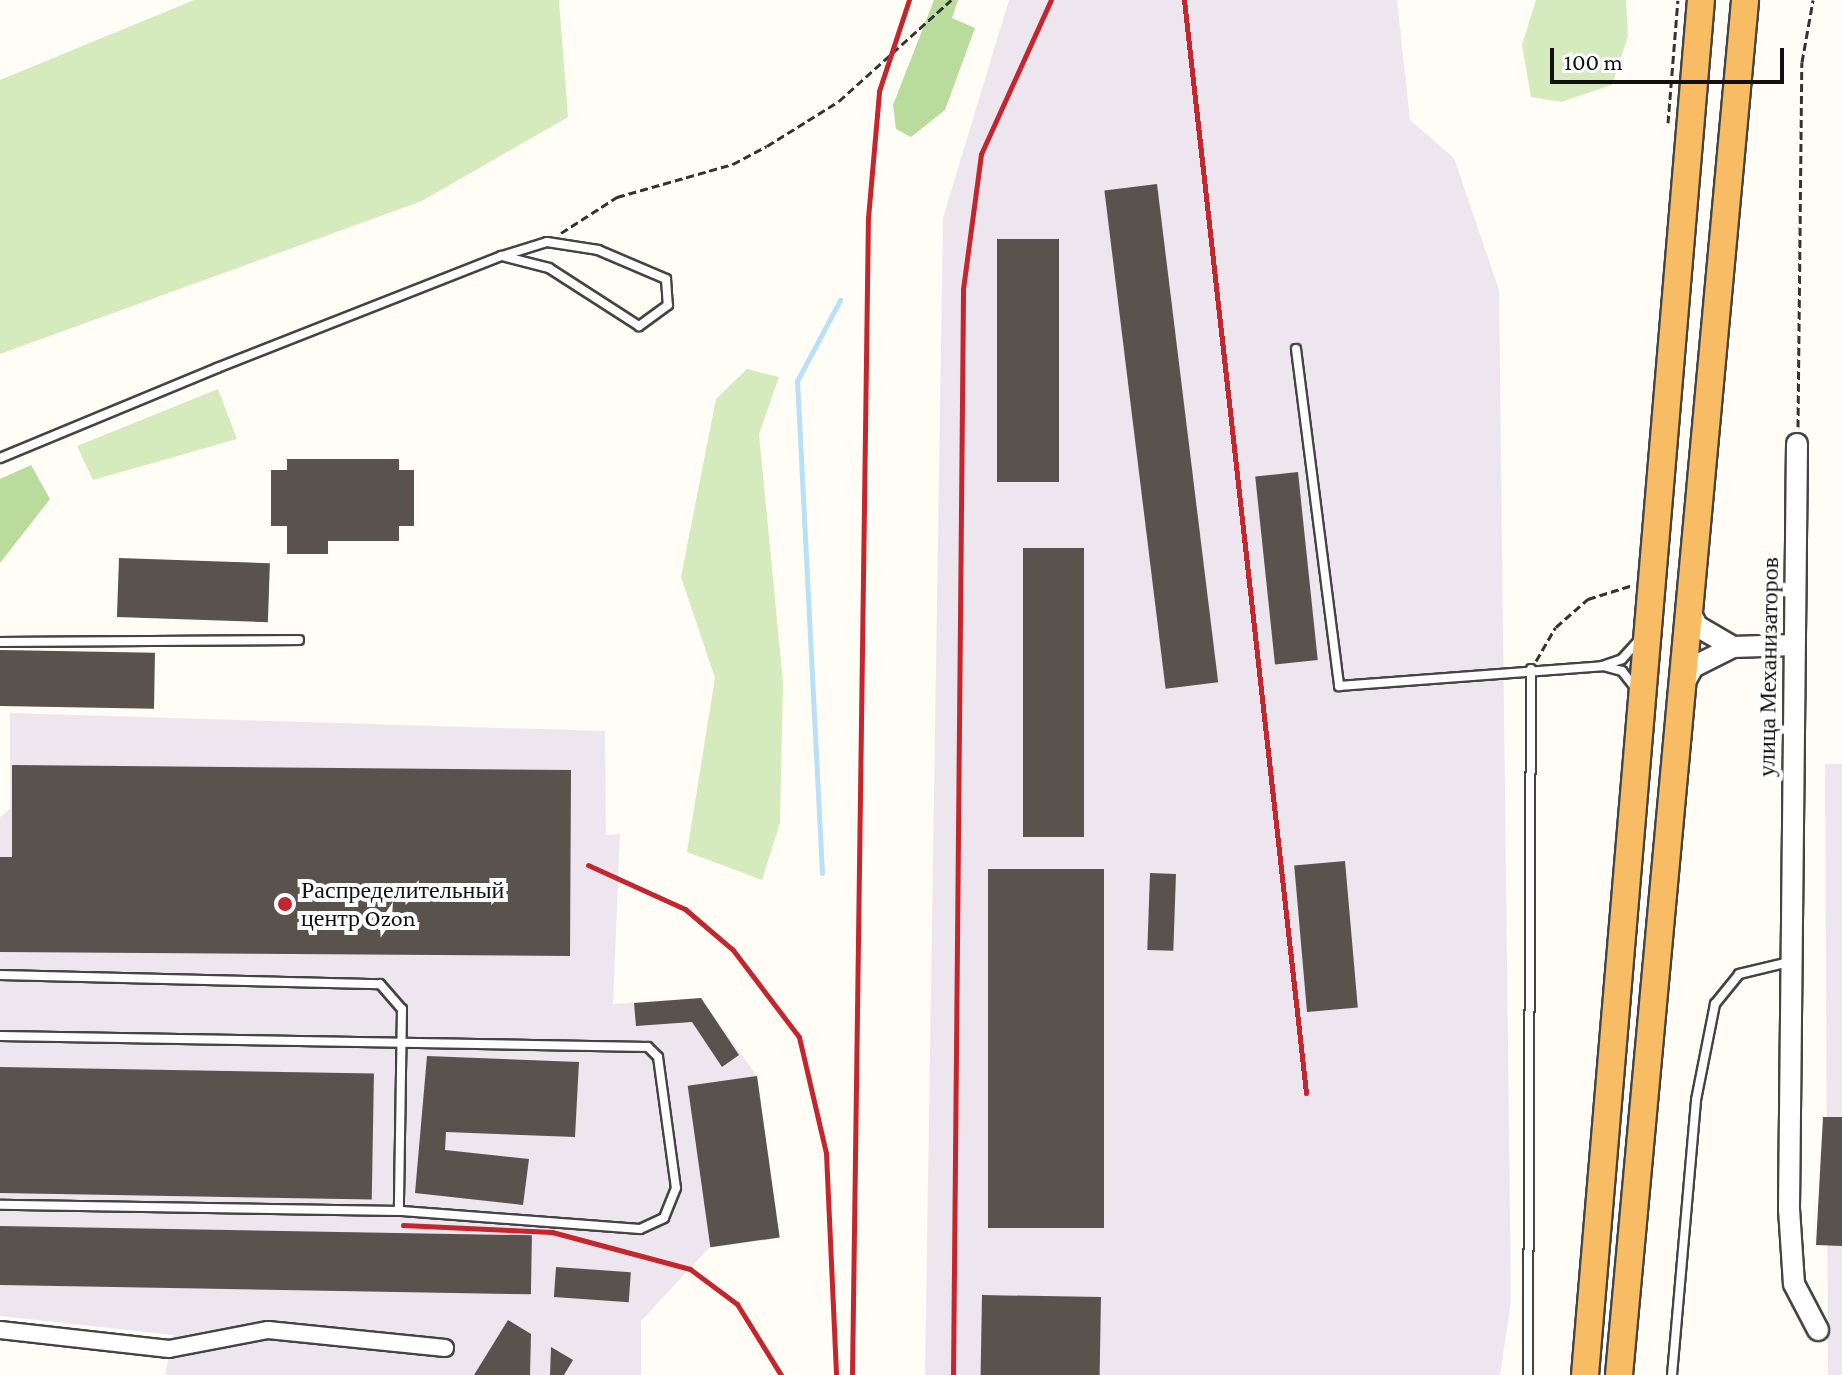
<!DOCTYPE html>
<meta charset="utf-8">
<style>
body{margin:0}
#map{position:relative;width:1842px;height:1375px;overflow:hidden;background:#fffdf5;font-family:"Crimson Pro",serif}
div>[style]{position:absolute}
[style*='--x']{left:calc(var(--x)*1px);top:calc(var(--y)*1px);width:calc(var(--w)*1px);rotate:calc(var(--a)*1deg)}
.industrial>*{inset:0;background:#eee6ef}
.green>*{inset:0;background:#d5ebbd}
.forest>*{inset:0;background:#b9dc9c}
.stream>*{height:5px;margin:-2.5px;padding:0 2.5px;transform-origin:2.5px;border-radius:2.5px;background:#b9e0f7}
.building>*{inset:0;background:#5a524d;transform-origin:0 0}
.path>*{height:3px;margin-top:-1.5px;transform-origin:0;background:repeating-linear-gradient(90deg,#333 0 8px,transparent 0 12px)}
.roads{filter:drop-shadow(2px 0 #444) drop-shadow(-2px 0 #444) drop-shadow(0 2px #444) drop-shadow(0 -2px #444)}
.service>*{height:8px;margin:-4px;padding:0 4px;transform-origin:4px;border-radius:4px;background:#fff}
.minor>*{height:16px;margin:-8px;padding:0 8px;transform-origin:8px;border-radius:8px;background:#fff}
.tertiary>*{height:20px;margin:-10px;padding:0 10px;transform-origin:10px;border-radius:10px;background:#fff}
.trunk>*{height:26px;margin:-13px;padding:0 13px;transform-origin:13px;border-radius:13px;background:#f7bc64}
.rail>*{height:5px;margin:-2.5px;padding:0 2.5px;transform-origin:2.5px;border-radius:2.5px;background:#c4262e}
.dots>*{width:22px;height:22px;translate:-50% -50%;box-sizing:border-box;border:4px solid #fff;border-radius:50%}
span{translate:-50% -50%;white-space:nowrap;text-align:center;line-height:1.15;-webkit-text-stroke:8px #fff;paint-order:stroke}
.street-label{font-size:24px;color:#111}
.poi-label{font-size:24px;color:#111}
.left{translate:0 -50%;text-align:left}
.scale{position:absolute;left:1550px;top:48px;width:234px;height:36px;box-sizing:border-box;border:4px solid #111;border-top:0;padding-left:10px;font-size:24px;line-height:28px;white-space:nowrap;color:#111;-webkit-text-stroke:6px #fff;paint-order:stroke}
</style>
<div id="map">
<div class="industrial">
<i style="clip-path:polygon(1009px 0,1397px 0,1410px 120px,1454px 158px,1499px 290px,1511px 1301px,1500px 1375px,925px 1375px,943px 218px)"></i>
<i style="clip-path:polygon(10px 713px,605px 731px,606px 835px,620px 834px,613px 1004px,701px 998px,757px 1076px,779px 1238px,709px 1248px,641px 1321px,641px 1375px,165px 1375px,173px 1335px,0 1316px,0 817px,10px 809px)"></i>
<i style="clip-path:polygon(1825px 764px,1842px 764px,1842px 1375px,1828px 1375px)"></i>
</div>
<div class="green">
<i style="clip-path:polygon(194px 0,559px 0,568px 117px,422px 201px,0 354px,0 80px)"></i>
<i style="clip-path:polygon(1536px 0,1626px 0,1628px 36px,1612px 85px,1561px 102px,1531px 97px,1522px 45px)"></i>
<i style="clip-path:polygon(747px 369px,779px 377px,759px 434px,783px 682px,780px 823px,762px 880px,687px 852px,715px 678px,681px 577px,716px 399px)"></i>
<i style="clip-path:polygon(218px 389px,237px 439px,93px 480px,77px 446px)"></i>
</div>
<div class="forest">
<i style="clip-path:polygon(934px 0,958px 0,952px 18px,975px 28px,945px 110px,911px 137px,896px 129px,893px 105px)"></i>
<i style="clip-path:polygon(31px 465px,50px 499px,0 563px,0 479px)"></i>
</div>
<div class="stream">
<i style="--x:822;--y:873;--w:493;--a:-92.9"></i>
<i style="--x:797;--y:381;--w:92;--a:-62"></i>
</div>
<div class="building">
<i style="left:1157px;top:184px;width:502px;height:53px;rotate:83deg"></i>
<i style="left:997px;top:239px;width:62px;height:243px"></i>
<i style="clip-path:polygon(287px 459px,399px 459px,399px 470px,414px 470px,414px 526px,399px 526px,399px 541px,328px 541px,328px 554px,287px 554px,287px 526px,271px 526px,271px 470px,287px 470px)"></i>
<i style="left:1298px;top:472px;width:189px;height:43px;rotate:84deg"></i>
<i style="left:1023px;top:548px;width:61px;height:289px"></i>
<i style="left:119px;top:558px;width:151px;height:59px;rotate:2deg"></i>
<i style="left:0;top:650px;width:155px;height:56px;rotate:1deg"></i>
<i style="clip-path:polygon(12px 765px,571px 770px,570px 956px,0 952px,0 857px,12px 857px)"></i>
<i style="left:1345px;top:861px;width:147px;height:51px;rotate:85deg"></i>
<i style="left:988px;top:869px;width:116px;height:359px"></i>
<i style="left:1150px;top:873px;width:26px;height:77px;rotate:2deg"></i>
<i style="clip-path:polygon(701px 998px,739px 1055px,722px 1067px,692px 1022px,636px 1026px,634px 1003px)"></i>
<i style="clip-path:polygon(427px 1056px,579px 1062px,575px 1137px,446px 1132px,445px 1150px,529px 1159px,523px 1205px,415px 1193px)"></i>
<i style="left:0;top:1067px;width:374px;height:126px;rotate:1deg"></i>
<i style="left:757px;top:1076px;width:163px;height:70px;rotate:82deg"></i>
<i style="clip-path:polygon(1823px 1117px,1842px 1117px,1842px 1246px,1816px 1245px)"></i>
<i style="left:0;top:1226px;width:532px;height:59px;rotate:1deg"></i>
<i style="left:556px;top:1267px;width:75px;height:30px;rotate:4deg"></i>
<i style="left:982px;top:1295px;width:119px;height:80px;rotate:1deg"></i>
<i style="clip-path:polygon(508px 1320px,531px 1334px,530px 1375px,474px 1375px)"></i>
<i style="clip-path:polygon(551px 1347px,573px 1360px,564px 1375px,550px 1375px)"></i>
</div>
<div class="path">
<i style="--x:1668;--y:123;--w:123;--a:-85.4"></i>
<i style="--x:561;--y:233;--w:67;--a:-32.7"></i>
<i style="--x:617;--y:197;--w:121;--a:-15.9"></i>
<i style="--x:733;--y:164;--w:38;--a:-28"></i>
<i style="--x:767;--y:146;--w:85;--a:-32"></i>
<i style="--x:839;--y:101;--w:151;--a:-42"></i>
<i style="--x:1798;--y:427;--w:365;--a:-89.4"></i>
<i style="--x:1802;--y:62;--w:63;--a:-79.9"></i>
<i style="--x:1536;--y:661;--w:39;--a:-60"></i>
<i style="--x:1556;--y:627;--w:43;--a:-41.2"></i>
<i style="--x:1588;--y:599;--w:47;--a:-17.3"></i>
</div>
<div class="roads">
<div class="service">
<i style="--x:1296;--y:349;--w:340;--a:82.7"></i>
<i style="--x:1339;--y:686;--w:264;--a:-4.3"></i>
<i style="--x:1602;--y:666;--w:21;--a:-19"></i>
<i style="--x:1622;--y:659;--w:25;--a:-48"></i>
<i style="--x:0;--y:458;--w:235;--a:-22.5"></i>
<i style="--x:217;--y:368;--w:306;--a:-21.5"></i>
<i style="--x:502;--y:256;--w:47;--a:-17.3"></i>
<i style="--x:547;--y:242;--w:52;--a:8.9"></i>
<i style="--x:598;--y:250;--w:74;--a:23.1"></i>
<i style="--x:666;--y:279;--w:26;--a:86"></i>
<i style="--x:668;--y:305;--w:36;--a:144"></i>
<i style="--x:639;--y:326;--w:107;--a:-147.2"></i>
<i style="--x:549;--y:268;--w:49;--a:-165.7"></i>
<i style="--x:0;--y:642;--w:299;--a:-0.4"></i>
<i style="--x:1603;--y:666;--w:20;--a:15"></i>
<i style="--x:1622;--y:671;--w:23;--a:52"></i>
<i style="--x:0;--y:975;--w:380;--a:1.4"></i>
<i style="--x:380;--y:984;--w:33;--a:49"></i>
<i style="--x:402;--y:1009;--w:202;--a:90.9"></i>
<i style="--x:0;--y:1036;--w:648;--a:0.97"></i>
<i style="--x:648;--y:1047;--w:14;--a:45"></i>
<i style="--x:658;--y:1057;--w:132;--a:82.2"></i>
<i style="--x:676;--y:1188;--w:32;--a:112"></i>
<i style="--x:664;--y:1218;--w:26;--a:155"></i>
<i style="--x:640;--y:1229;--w:242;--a:-175.7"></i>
<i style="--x:399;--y:1211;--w:399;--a:-179.1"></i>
<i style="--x:1528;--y:1375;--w:706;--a:-89.76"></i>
<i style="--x:1672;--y:1375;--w:276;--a:-85"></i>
<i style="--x:1696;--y:1100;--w:98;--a:-78.8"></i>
<i style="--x:1715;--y:1004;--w:38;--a:-51"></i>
<i style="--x:1739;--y:974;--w:51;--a:-13.5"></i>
</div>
<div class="minor">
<i style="--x:0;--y:1330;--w:170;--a:6.4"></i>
<i style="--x:169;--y:1349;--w:101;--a:-10.9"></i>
<i style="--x:268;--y:1330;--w:178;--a:5.8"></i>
</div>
<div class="tertiary">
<i style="--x:1797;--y:444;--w:765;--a:90.6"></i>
<i style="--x:1789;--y:1209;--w:75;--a:86.2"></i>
<i style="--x:1794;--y:1284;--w:52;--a:62.4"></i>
<i style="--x:1687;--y:606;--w:22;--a:63"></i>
<i style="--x:1697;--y:626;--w:42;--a:30.3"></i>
<i style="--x:1682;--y:687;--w:23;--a:-61"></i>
<i style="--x:1693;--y:667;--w:45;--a:-26.6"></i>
<i style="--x:1733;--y:647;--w:61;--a:-1.9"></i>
</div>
<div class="trunk">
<i style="--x:1585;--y:1375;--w:1380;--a:-85.18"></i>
<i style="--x:1619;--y:1375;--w:1381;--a:-84.76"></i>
</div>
</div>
<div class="rail">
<i style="--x:1184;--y:0;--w:1100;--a:83.63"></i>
<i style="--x:588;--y:865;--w:107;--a:24.4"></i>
<i style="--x:685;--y:909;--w:63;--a:40.5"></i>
<i style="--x:733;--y:950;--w:109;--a:52.8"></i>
<i style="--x:799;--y:1037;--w:119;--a:76.9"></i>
<i style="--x:826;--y:1153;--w:222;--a:87.4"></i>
<i style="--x:403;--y:1225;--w:149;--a:2.7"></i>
<i style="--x:552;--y:1232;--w:143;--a:15"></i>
<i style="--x:690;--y:1269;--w:59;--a:36.7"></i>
<i style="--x:737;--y:1304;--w:84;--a:58.2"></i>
<i style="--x:852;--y:1375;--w:1157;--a:-89.21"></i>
<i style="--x:868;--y:218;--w:127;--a:-85"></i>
<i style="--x:879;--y:91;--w:96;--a:-71.8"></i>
<i style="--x:953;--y:1375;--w:1086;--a:-89.47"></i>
<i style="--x:963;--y:289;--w:136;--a:-82.4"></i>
<i style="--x:981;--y:154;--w:169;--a:-65.6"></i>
</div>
<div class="dots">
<i style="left:285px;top:904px;background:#c4262e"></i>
</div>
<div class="street-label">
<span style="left:1768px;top:667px;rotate:-89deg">улица Механизаторов</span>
</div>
<div class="poi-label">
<span class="left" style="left:301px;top:904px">Распределительный<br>центр Ozon</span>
</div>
<div class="scale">100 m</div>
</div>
